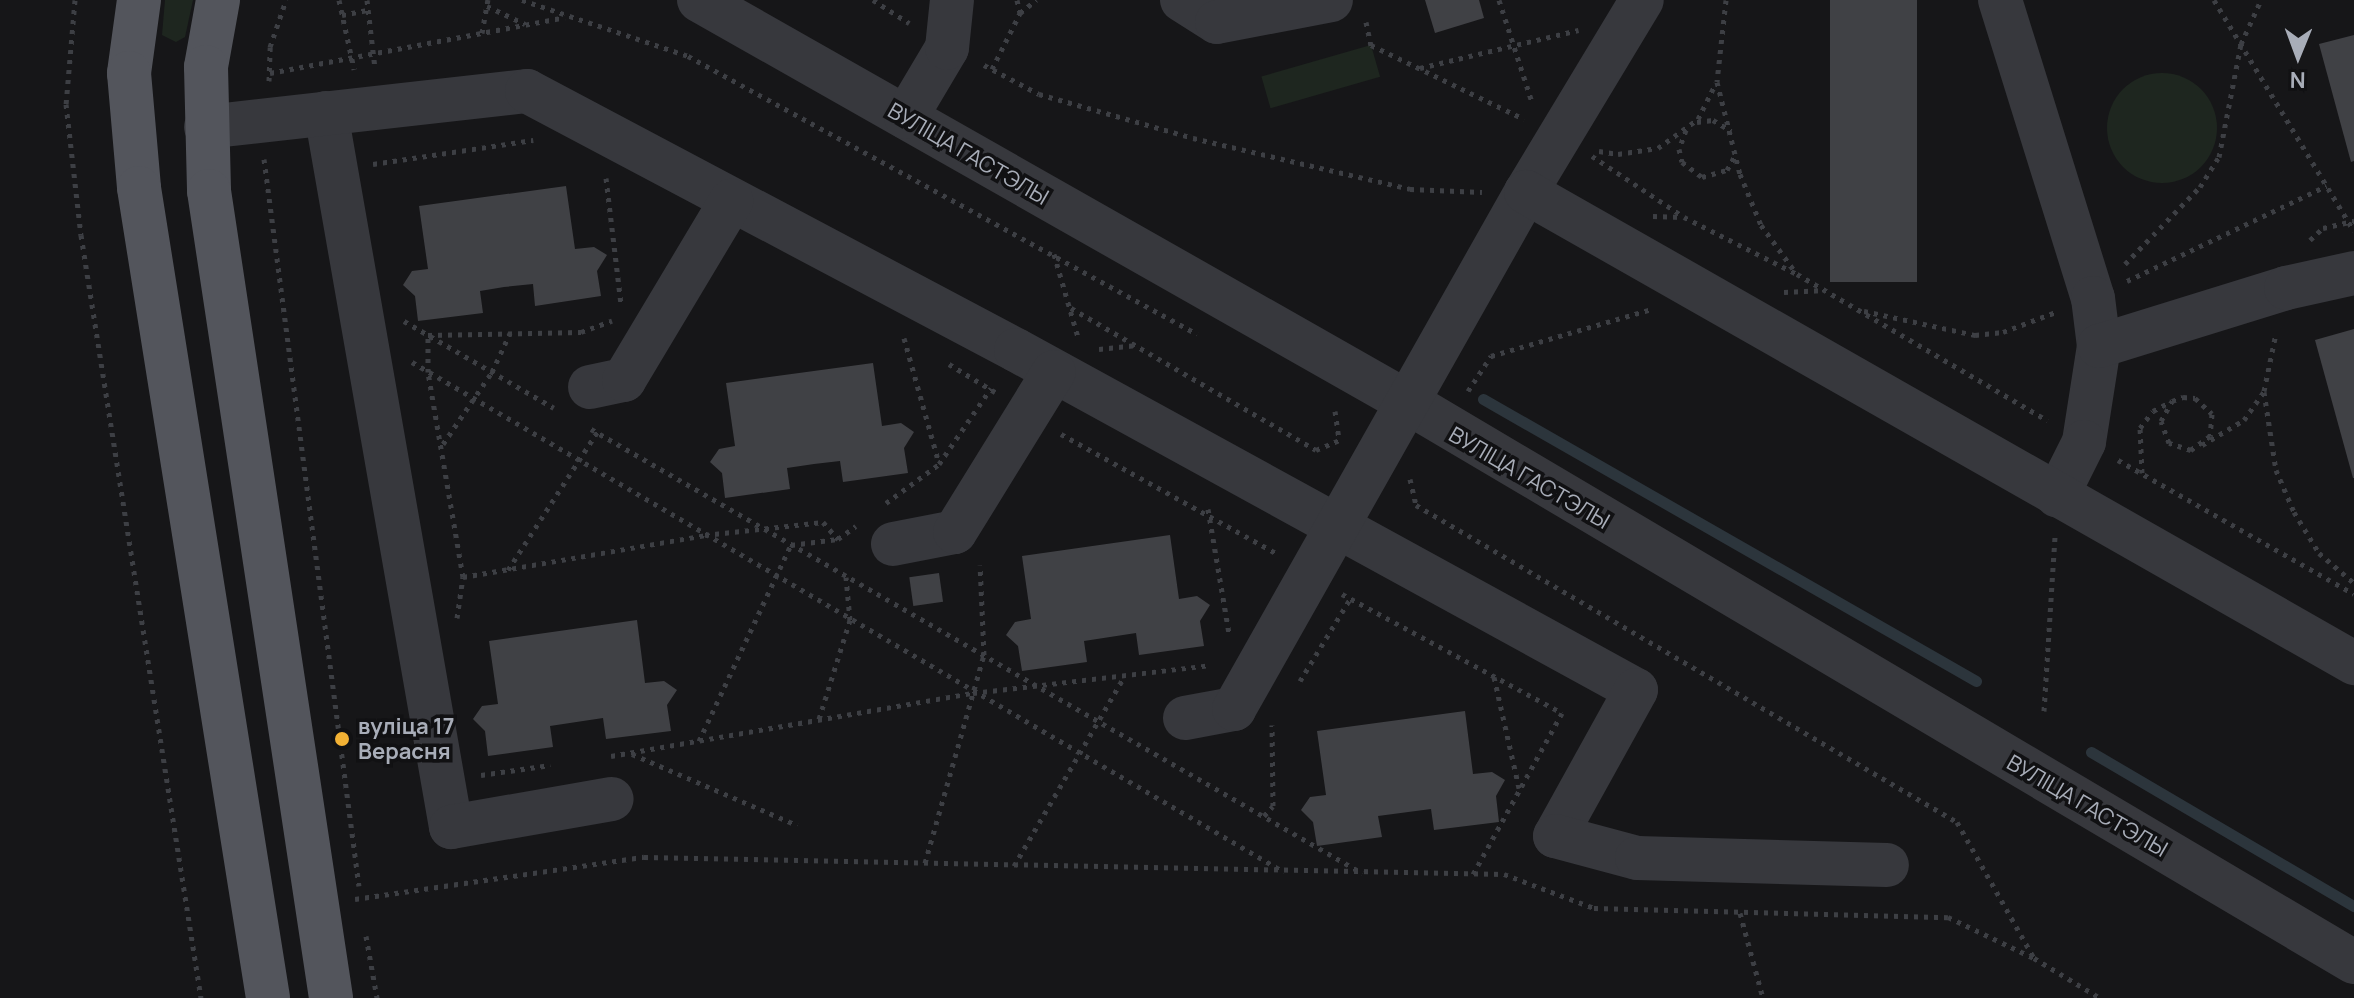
<!DOCTYPE html>
<meta charset="utf-8">
<style>
body{margin:0}
#map{position:relative;width:2354px;height:998px;overflow:hidden;background:#161618;font-family:Manrope,sans-serif}
div>[style]{position:absolute}
[style*='--x']{left:calc(var(--x)*1px);top:calc(var(--y)*1px);width:calc(var(--w)*1px);rotate:calc(var(--a)*1deg)}
.green>*{inset:0;background:#1e261f;transform-origin:0 0}
.round{border-radius:50%}
.stream>*{height:11px;margin:-5.5px;padding:0 5.5px;transform-origin:5.5px;border-radius:5.5px;background:#2c353c}
.building>*{inset:0;background:#404145;transform-origin:0 0}
.path>*{height:5px;margin-top:-2.5px;transform-origin:0;background:repeating-linear-gradient(90deg,#3d3f44 0 4px,transparent 0 10px)}
.minor>*{height:44px;margin:-22px;padding:0 22px;transform-origin:22px;border-radius:22px;background:#37383d}
.major>*{height:44px;margin:-22px;padding:0 22px;transform-origin:22px;border-radius:22px;background:#53555c}
.dots>*{width:22px;height:22px;translate:-50% -50%;box-sizing:border-box;border:4px solid #111113;border-radius:50%}
span{translate:-50% -50%;white-space:nowrap;text-align:center;line-height:1.15;-webkit-text-stroke:7px #111113;paint-order:stroke}
.street-label{font-size:22px;color:#a8adb8}
.poi-label{font-size:22px;color:#a8adb8;font-weight:700}
.left{translate:0 -50%;text-align:left}
.north{position:absolute;left:2258px;top:16px;width:80px;height:80px;-webkit-text-stroke:6px #111113;paint-order:stroke;rotate:181deg;font-size:22px;font-weight:700;line-height:32px;text-align:center;color:#a8adb8}
.north::after{content:'';display:block;margin:auto;width:28px;height:36px;background:#a8adb8;clip-path:polygon(50% 0,100% 100%,50% 72%,0 100%)}
</style>
<div id="map">
<div class="green">
<i style="clip-path:polygon(165px 0,193px 0,185px 37px,176px 42px,162px 35px)"></i>
<i style="left:1371px;top:45px;width:33px;height:114px;rotate:74deg"></i>
<i class="round" style="left:2107px;top:73px;width:110px;height:110px"></i>
</div>
<div class="stream">
<i style="--x:1483;--y:399;--w:568;--a:29.77"></i>
<i style="--x:2091;--y:752;--w:305;--a:30.4"></i>
</div>
<div class="building">
<i style="clip-path:polygon(1425px 0,1479px 0,1484px 18px,1435px 33px)"></i>
<i style="left:1830px;top:0;width:87px;height:282px"></i>
<i style="clip-path:polygon(2354px 35px,2354px 161px,2351px 162px,2319px 44px)"></i>
<i style="clip-path:polygon(566px 186px,575px 249px,594px 247px,607px 255px,597px 271px,601px 296px,535px 306px,533px 284px,504px 287px,480px 291px,483px 313px,418px 321px,415px 296px,403px 285px,412px 271px,428px 269px,419px 206px)"></i>
<i style="clip-path:polygon(2354px 329px,2354px 478px,2353px 478px,2315px 340px)"></i>
<i style="clip-path:polygon(873px 363px,882px 426px,901px 423px,914px 432px,904px 448px,908px 473px,843px 482px,840px 461px,814px 464px,787px 468px,790px 489px,725px 498px,722px 473px,710px 462px,719px 449px,735px 446px,726px 383px)"></i>
<i style="clip-path:polygon(1170px 535px,1179px 599px,1197px 596px,1210px 605px,1200px 621px,1204px 646px,1139px 655px,1136px 633px,1084px 641px,1087px 662px,1022px 671px,1018px 646px,1006px 635px,1015px 622px,1031px 619px,1022px 556px)"></i>
<i style="left:939px;top:573px;width:29px;height:30px;rotate:82deg"></i>
<i style="clip-path:polygon(637px 620px,645px 683px,664px 681px,677px 690px,667px 705px,671px 731px,606px 739px,603px 718px,550px 726px,553px 747px,488px 756px,485px 731px,473px 719px,482px 706px,498px 704px,489px 641px)"></i>
<i style="clip-path:polygon(1465px 711px,1473px 774px,1492px 772px,1505px 780px,1496px 796px,1499px 822px,1434px 830px,1431px 809px,1378px 816px,1382px 837px,1317px 846px,1313px 822px,1301px 810px,1310px 797px,1326px 795px,1317px 731px)"></i>
</div>
<div class="path">
<i style="--x:75;--y:0;--w:104;--a:94.9"></i>
<i style="--x:66;--y:104;--w:132;--a:83.5"></i>
<i style="--x:81;--y:235;--w:772;--a:81.06"></i>
<i style="--x:339;--y:0;--w:71;--a:77.7"></i>
<i style="--x:367;--y:0;--w:68;--a:83.3"></i>
<i style="--x:522;--y:0;--w:175;--a:18.6"></i>
<i style="--x:688;--y:56;--w:580;--a:28.64"></i>
<i style="--x:873;--y:0;--w:43;--a:32.6"></i>
<i style="--x:1017;--y:0;--w:13;--a:77"></i>
<i style="--x:1499;--y:0;--w:107;--a:72.1"></i>
<i style="--x:1726;--y:0;--w:82;--a:96.3"></i>
<i style="--x:1717;--y:82;--w:95;--a:76"></i>
<i style="--x:1740;--y:174;--w:55;--a:67.6"></i>
<i style="--x:1761;--y:225;--w:59;--a:53.9"></i>
<i style="--x:2214;--y:0;--w:270;--a:58.8"></i>
<i style="--x:487;--y:6;--w:42;--a:25.3"></i>
<i style="--x:342;--y:15;--w:26;--a:-11"></i>
<i style="--x:1366;--y:22;--w:24;--a:78"></i>
<i style="--x:1371;--y:45;--w:170;--a:25.8"></i>
<i style="--x:482;--y:33;--w:34;--a:-80"></i>
<i style="--x:984;--y:65;--w:62;--a:27.8"></i>
<i style="--x:1039;--y:94;--w:160;--a:15.9"></i>
<i style="--x:1193;--y:138;--w:223;--a:13.2"></i>
<i style="--x:1410;--y:189;--w:72;--a:2.4"></i>
<i style="--x:1420;--y:68;--w:163;--a:-13.5"></i>
<i style="--x:992;--y:69;--w:63;--a:-63.4"></i>
<i style="--x:1020;--y:13;--w:21;--a:-39"></i>
<i style="--x:270;--y:73;--w:300;--a:-10.7"></i>
<i style="--x:269;--y:81;--w:34;--a:-88"></i>
<i style="--x:270;--y:47;--w:50;--a:-71.2"></i>
<i style="--x:1697;--y:122;--w:16;--a:-7"></i>
<i style="--x:1713;--y:120;--w:21;--a:31"></i>
<i style="--x:1686;--y:130;--w:20;--a:110"></i>
<i style="--x:1679;--y:149;--w:13;--a:77"></i>
<i style="--x:1682;--y:162;--w:25;--a:37"></i>
<i style="--x:1702;--y:177;--w:26;--a:-16"></i>
<i style="--x:1727;--y:170;--w:18;--a:-61"></i>
<i style="--x:1599;--y:151;--w:19;--a:9"></i>
<i style="--x:1618;--y:154;--w:40;--a:-8.5"></i>
<i style="--x:1658;--y:148;--w:49;--a:-35.9"></i>
<i style="--x:1698;--y:119;--w:40;--a:-63.4"></i>
<i style="--x:1592;--y:156;--w:110;--a:33.5"></i>
<i style="--x:1684;--y:217;--w:127;--a:26.8"></i>
<i style="--x:1797;--y:274;--w:290;--a:30.3"></i>
<i style="--x:264;--y:159;--w:733;--a:82.56"></i>
<i style="--x:373;--y:164;--w:162;--a:-8.5"></i>
<i style="--x:606;--y:178;--w:127;--a:83.2"></i>
<i style="--x:1653;--y:216;--w:30;--a:2"></i>
<i style="--x:2310;--y:240;--w:18;--a:-43"></i>
<i style="--x:2323;--y:228;--w:32;--a:-13"></i>
<i style="--x:1054;--y:254;--w:86;--a:73.9"></i>
<i style="--x:2125;--y:264;--w:107;--a:-45.8"></i>
<i style="--x:2200;--y:187;--w:36;--a:-58"></i>
<i style="--x:2219;--y:157;--w:115;--a:-79"></i>
<i style="--x:2241;--y:44;--w:48;--a:-65.6"></i>
<i style="--x:2127;--y:281;--w:221;--a:-25.5"></i>
<i style="--x:1784;--y:292;--w:42;--a:-2.7"></i>
<i style="--x:1071;--y:308;--w:283;--a:30.1"></i>
<i style="--x:1316;--y:450;--w:25;--a:-23"></i>
<i style="--x:1864;--y:311;--w:114;--a:12.2"></i>
<i style="--x:1975;--y:335;--w:28;--a:-6"></i>
<i style="--x:2003;--y:332;--w:57;--a:-20.7"></i>
<i style="--x:404;--y:321;--w:173;--a:30.1"></i>
<i style="--x:904;--y:338;--w:130;--a:74.4"></i>
<i style="--x:1099;--y:349;--w:38;--a:-6"></i>
<i style="--x:412;--y:362;--w:1010;--a:30.32"></i>
<i style="--x:949;--y:364;--w:54;--a:31.3"></i>
<i style="--x:1468;--y:391;--w:42;--a:-56.7"></i>
<i style="--x:1491;--y:356;--w:168;--a:-16.3"></i>
<i style="--x:2264;--y:392;--w:79;--a:81.3"></i>
<i style="--x:2276;--y:470;--w:46;--a:66.8"></i>
<i style="--x:2294;--y:512;--w:48;--a:58.6"></i>
<i style="--x:2319;--y:553;--w:46;--a:40.6"></i>
<i style="--x:1335;--y:411;--w:29;--a:82"></i>
<i style="--x:591;--y:429;--w:890;--a:29.94"></i>
<i style="--x:1061;--y:434;--w:246;--a:29"></i>
<i style="--x:443;--y:444;--w:87;--a:-55.8"></i>
<i style="--x:492;--y:372;--w:43;--a:-65.2"></i>
<i style="--x:2202;--y:445;--w:49;--a:-30.8"></i>
<i style="--x:2244;--y:420;--w:35;--a:-55"></i>
<i style="--x:2264;--y:391;--w:59;--a:-78.3"></i>
<i style="--x:2118;--y:460;--w:271;--a:29.6"></i>
<i style="--x:2142;--y:473;--w:45;--a:-92.5"></i>
<i style="--x:2140;--y:428;--w:21;--a:-53"></i>
<i style="--x:2153;--y:411;--w:21;--a:-28"></i>
<i style="--x:2172;--y:401;--w:12;--a:-20"></i>
<i style="--x:2183;--y:397;--w:12;--a:5"></i>
<i style="--x:2195;--y:398;--w:23;--a:43"></i>
<i style="--x:2212;--y:414;--w:22;--a:95"></i>
<i style="--x:2210;--y:436;--w:24;--a:144"></i>
<i style="--x:2191;--y:450;--w:23;--a:-162"></i>
<i style="--x:2169;--y:443;--w:23;--a:-110"></i>
<i style="--x:2161;--y:421;--w:23;--a:-61"></i>
<i style="--x:1410;--y:479;--w:27;--a:77"></i>
<i style="--x:1416;--y:505;--w:627;--a:30.37"></i>
<i style="--x:1957;--y:822;--w:156;--a:60.5"></i>
<i style="--x:2034;--y:958;--w:77;--a:31.2"></i>
<i style="--x:886;--y:503;--w:66;--a:-36.3"></i>
<i style="--x:939;--y:464;--w:92;--a:-55.6"></i>
<i style="--x:1208;--y:509;--w:126;--a:80.4"></i>
<i style="--x:508;--y:570;--w:166;--a:-57.1"></i>
<i style="--x:463;--y:577;--w:208;--a:-99.7"></i>
<i style="--x:428;--y:372;--w:37;--a:-90"></i>
<i style="--x:428;--y:335;--w:153;--a:-1.1"></i>
<i style="--x:581;--y:332;--w:33;--a:-20"></i>
<i style="--x:1342;--y:594;--w:250;--a:28.4"></i>
<i style="--x:1562;--y:713;--w:184;--a:118.9"></i>
<i style="--x:457;--y:618;--w:41;--a:-81.7"></i>
<i style="--x:463;--y:577;--w:246;--a:-9.8"></i>
<i style="--x:705;--y:535;--w:119;--a:-6.3"></i>
<i style="--x:823;--y:522;--w:23;--a:49"></i>
<i style="--x:838;--y:539;--w:22;--a:-36"></i>
<i style="--x:1494;--y:677;--w:114;--a:77.3"></i>
<i style="--x:1300;--y:681;--w:96;--a:-58.6"></i>
<i style="--x:2044;--y:711;--w:175;--a:-86.4"></i>
<i style="--x:819;--y:719;--w:104;--a:-72.6"></i>
<i style="--x:850;--y:620;--w:43;--a:-95.3"></i>
<i style="--x:699;--y:741;--w:217;--a:-64.9"></i>
<i style="--x:791;--y:545;--w:47;--a:-7.3"></i>
<i style="--x:632;--y:754;--w:180;--a:23.3"></i>
<i style="--x:611;--y:756;--w:367;--a:-9.9"></i>
<i style="--x:973;--y:693;--w:239;--a:-6.7"></i>
<i style="--x:481;--y:775;--w:70;--a:-8.2"></i>
<i style="--x:1264;--y:816;--w:13;--a:-48"></i>
<i style="--x:1273;--y:806;--w:81;--a:-90.7"></i>
<i style="--x:925;--y:863;--w:216;--a:-74.2"></i>
<i style="--x:984;--y:655;--w:90;--a:-92.5"></i>
<i style="--x:1014;--y:866;--w:219;--a:-59.8"></i>
<i style="--x:355;--y:899;--w:292;--a:-8.3"></i>
<i style="--x:644;--y:857;--w:860;--a:1.13"></i>
<i style="--x:1504;--y:874;--w:96;--a:20.7"></i>
<i style="--x:1594;--y:908;--w:354;--a:1.5"></i>
<i style="--x:1948;--y:917;--w:95;--a:25.5"></i>
<i style="--x:1740;--y:913;--w:88;--a:74.9"></i>
<i style="--x:366;--y:936;--w:63;--a:79.9"></i>
</div>
<div class="minor">
<i style="--x:699;--y:0;--w:816;--a:29.58"></i>
<i style="--x:1409;--y:403;--w:1098;--a:30.61"></i>
<i style="--x:1182;--y:0;--w:41;--a:32.2"></i>
<i style="--x:1217;--y:22;--w:116;--a:-10.9"></i>
<i style="--x:2000;--y:0;--w:312;--a:72.7"></i>
<i style="--x:2093;--y:298;--w:48;--a:82.9"></i>
<i style="--x:2099;--y:346;--w:97;--a:98.9"></i>
<i style="--x:2084;--y:442;--w:60;--a:116.6"></i>
<i style="--x:326;--y:113;--w:725;--a:80.07"></i>
<i style="--x:451;--y:827;--w:163;--a:-9.9"></i>
<i style="--x:906;--y:117;--w:80;--a:-59.3"></i>
<i style="--x:947;--y:48;--w:48;--a:-84.1"></i>
<i style="--x:206;--y:127;--w:323;--a:-6.4"></i>
<i style="--x:527;--y:91;--w:553;--a:27.91"></i>
<i style="--x:1016;--y:350;--w:707;--a:28.74"></i>
<i style="--x:1636;--y:690;--w:167;--a:119"></i>
<i style="--x:1555;--y:836;--w:85;--a:15"></i>
<i style="--x:1637;--y:858;--w:250;--a:1.6"></i>
<i style="--x:1526;--y:192;--w:224;--a:-58.9"></i>
<i style="--x:2099;--y:346;--w:196;--a:-17.2"></i>
<i style="--x:2286;--y:288;--w:70;--a:-12.4"></i>
<i style="--x:590;--y:387;--w:35;--a:-12"></i>
<i style="--x:624;--y:380;--w:209;--a:-59.1"></i>
<i style="--x:893;--y:544;--w:63;--a:-11"></i>
<i style="--x:955;--y:532;--w:188;--a:-58.3"></i>
<i style="--x:1185;--y:718;--w:50;--a:-10.4"></i>
<i style="--x:1234;--y:709;--w:594;--a:-60.54"></i>
<i style="--x:1526;--y:192;--w:953;--a:29.63"></i>
</div>
<div class="major">
<i style="--x:139;--y:0;--w:74;--a:97.8"></i>
<i style="--x:129;--y:73;--w:115;--a:85"></i>
<i style="--x:139;--y:188;--w:820;--a:80.95"></i>
<i style="--x:218;--y:0;--w:68;--a:100.2"></i>
<i style="--x:206;--y:67;--w:124;--a:88.6"></i>
<i style="--x:209;--y:191;--w:816;--a:81.4"></i>
</div>
<div class="dots">
<i style="left:342px;top:739px;background:#f2b134"></i>
</div>
<div class="street-label">
<span style="left:968px;top:154px;rotate:30deg">ВУЛІЦА ГАСТЭЛЫ</span>
<span style="left:1529px;top:478px;rotate:30deg">ВУЛІЦА ГАСТЭЛЫ</span>
<span style="left:2087px;top:806px;rotate:30deg">ВУЛІЦА ГАСТЭЛЫ</span>
</div>
<div class="poi-label">
<span class="left" style="left:358px;top:739px">вуліца 17<br>Верасня</span>
</div>
<div class="north">N</div>
</div>
